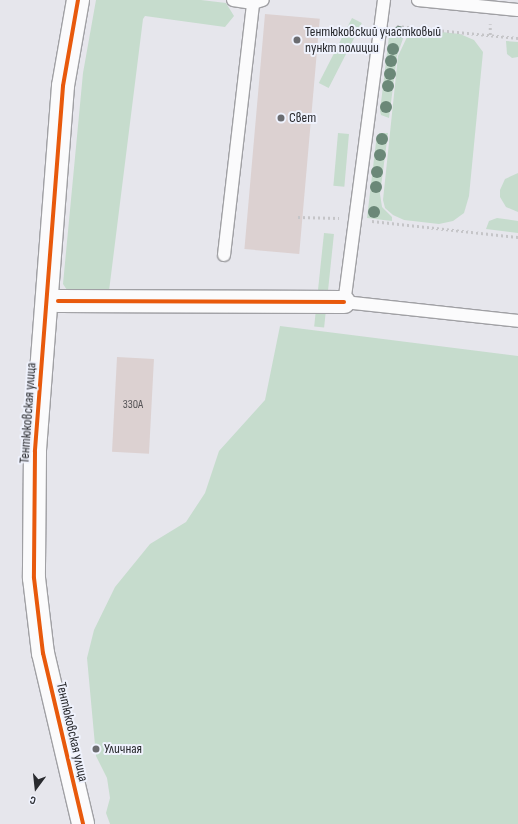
<!DOCTYPE html>
<meta charset="utf-8">
<style>
body{margin:0}
#map{position:relative;width:518px;height:824px;overflow:hidden;background:#e6e6ec;font-family:"Sofia Sans Condensed",sans-serif}
div>[style]{position:absolute}
[style*='--x']{left:calc(var(--x)*1px);top:calc(var(--y)*1px);width:calc(var(--w)*1px);rotate:calc(var(--a)*1deg)}
.green>*{inset:0;background:#c6dccd;transform-origin:0 0}
.building>*{inset:0;background:#dcd1d1;transform-origin:0 0}
.path>*{height:2.5px;margin-top:-1.25px;transform-origin:0;background:repeating-linear-gradient(90deg,#c5c5c8 0 2px,transparent 0 5px)}
.roads{filter:drop-shadow(1px 0 #a0a0a4) drop-shadow(-1px 0 #a0a0a4) drop-shadow(0 1px #a0a0a4) drop-shadow(0 -1px #a0a0a4)}
.lane>*{height:12px;margin:-6px;padding:0 6px;transform-origin:6px;border-radius:6px;background:#fbfbfc}
.street>*{height:22px;margin:-11px;padding:0 11px;transform-origin:11px;border-radius:11px;background:#fbfbfc}
.secondary>*{height:22px;margin:-11px;padding:0 11px;transform-origin:11px;border-radius:11px;background:#fbfbfc}
.cycleway>*{height:4px;margin:-2px;padding:0 2px;transform-origin:2px;border-radius:2px;background:#e8590c}
.trees>*{width:12px;height:12px;margin:-6px;border-radius:50%;background:#6b8878}
.dots>*{width:11px;height:11px;translate:-50% -50%;box-sizing:border-box;border:2px solid #eff2fd;border-radius:50%}
span{translate:-50% -50%;white-space:nowrap;text-align:center;line-height:1.15;-webkit-text-stroke:4px #eff2fd;paint-order:stroke}
.number-label{font-size:12px;color:#565457}
.number-label span{-webkit-text-stroke-width:0}
.poi-label{font-size:14px;color:#292a2e}
.left{translate:0 -50%;text-align:left}
.street-label{font-size:14px;color:#292a2e}
.north{position:absolute;left:16px;top:768px;width:40px;height:40px;-webkit-text-stroke:3px #eff2fd;paint-order:stroke;rotate:195deg;font-size:11px;font-weight:700;line-height:16px;text-align:center;color:#292a2e}
.north::after{content:'';display:block;margin:auto;width:14px;height:18px;background:#292a2e;clip-path:polygon(50% 0,100% 100%,50% 72%,0 100%)}
</style>
<div id="map">
<div class="green">
<i style="clip-path:polygon(96px 0,201px 0,226px 3px,234px 16px,225px 27px,145px 16px,143px 19px,108px 299px,69px 293px,63px 284px,83px 73px)"></i>
<i style="left:352px;top:18px;width:11px;height:73px;rotate:27deg"></i>
<i style="clip-path:polygon(390px 28px,406px 30px,397px 56px,389px 118px,381px 115px,380px 111px)"></i>
<i style="clip-path:polygon(423px 30px,460px 34px,474px 40px,483px 52px,469px 196px,464px 213px,453px 221px,439px 224px,404px 220px,393px 215px,385px 208px,383px 200px,398px 56px,409px 33px)"></i>
<i style="clip-path:polygon(506px 41px,518px 42px,518px 57px,512px 58px,507px 54px)"></i>
<i style="left:338px;top:133px;width:11px;height:53px;rotate:5deg"></i>
<i style="clip-path:polygon(379px 133px,388px 133px,380px 194px,382px 207px,392px 217px,392px 221px,367px 218px,376px 142px)"></i>
<i style="clip-path:polygon(518px 173px,518px 212px,506px 207px,500px 197px,500px 190px,505px 179px)"></i>
<i style="clip-path:polygon(497px 218px,518px 221px,518px 233px,486px 229px,489px 221px)"></i>
<i style="left:324px;top:233px;width:10px;height:94px;rotate:6deg"></i>
<i style="clip-path:polygon(280px 326px,518px 356px,518px 824px,110px 824px,106px 813px,110px 798px,107px 778px,96px 756px,87px 658px,94px 630px,115px 587px,150px 544px,186px 522px,205px 493px,219px 451px,265px 400px)"></i>
</div>
<div class="building">
<i style="left:265px;top:14px;width:55px;height:236px;rotate:5deg"></i>
<i style="left:117px;top:357px;width:37px;height:95px;rotate:3deg"></i>
</div>
<div class="path">
<i style="--x:397;--y:26;--w:122;--a:5.7"></i>
<i style="--x:490;--y:35;--w:11;--a:-90"></i>
<i style="--x:298;--y:217;--w:41;--a:1.4"></i>
<i style="--x:372;--y:221;--w:147;--a:6.3"></i>
</div>
<div class="roads">
<div class="lane">
<i style="--x:233;--y:0;--w:20;--a:9"></i>
<i style="--x:253;--y:3;--w:10;--a:-17"></i>
<i style="--x:384;--y:0;--w:305;--a:97.5"></i>
<i style="--x:344;--y:302;--w:175;--a:6.2"></i>
<i style="--x:418;--y:0;--w:100;--a:5.7"></i>
<i style="--x:224;--y:255;--w:254;--a:-83.4"></i>
</div>
<div class="street">
<i style="--x:58;--y:301;--w:286;--a:0.2"></i>
</div>
<div class="secondary">
<i style="--x:78;--y:0;--w:87;--a:99.9"></i>
<i style="--x:63;--y:86;--w:367;--a:94.4"></i>
<i style="--x:35;--y:452;--w:126;--a:90.5"></i>
<i style="--x:34;--y:578;--w:76;--a:83.2"></i>
<i style="--x:43;--y:653;--w:176;--a:76.8"></i>
</div>
</div>
<div class="cycleway">
<i style="--x:78;--y:0;--w:87;--a:99.9"></i>
<i style="--x:63;--y:86;--w:367;--a:94.4"></i>
<i style="--x:35;--y:452;--w:126;--a:90.5"></i>
<i style="--x:34;--y:578;--w:76;--a:83.2"></i>
<i style="--x:43;--y:653;--w:176;--a:76.8"></i>
<i style="--x:58;--y:301;--w:286;--a:0.2"></i>
</div>
<div class="trees">
<i style="left:399px;top:32px"></i>
<i style="left:393px;top:49px"></i>
<i style="left:391px;top:61px"></i>
<i style="left:390px;top:74px"></i>
<i style="left:388px;top:86px"></i>
<i style="left:386px;top:107px"></i>
<i style="left:382px;top:139px"></i>
<i style="left:380px;top:155px"></i>
<i style="left:377px;top:172px"></i>
<i style="left:376px;top:187px"></i>
<i style="left:374px;top:212px"></i>
</div>
<div class="dots">
<i style="left:297px;top:40px;background:#6b6c70"></i>
<i style="left:281px;top:118px;background:#6b6c70"></i>
<i style="left:96px;top:749px;background:#6b6c70"></i>
</div>
<div class="number-label">
<span style="left:133px;top:405px">330А</span>
</div>
<div class="poi-label">
<span class="left" style="left:305px;top:40px">Тентюковский участковый<br>пункт полиции</span>
<span class="left" style="left:289px;top:118px">Свет</span>
<span class="left" style="left:104px;top:749px">Уличная</span>
</div>
<div class="street-label">
<span style="left:28px;top:413px;rotate:-86deg">Тентюковская улица</span>
<span style="left:72px;top:732px;rotate:77deg">Тентюковская улица</span>
</div>
<div class="north">С</div>
</div>
